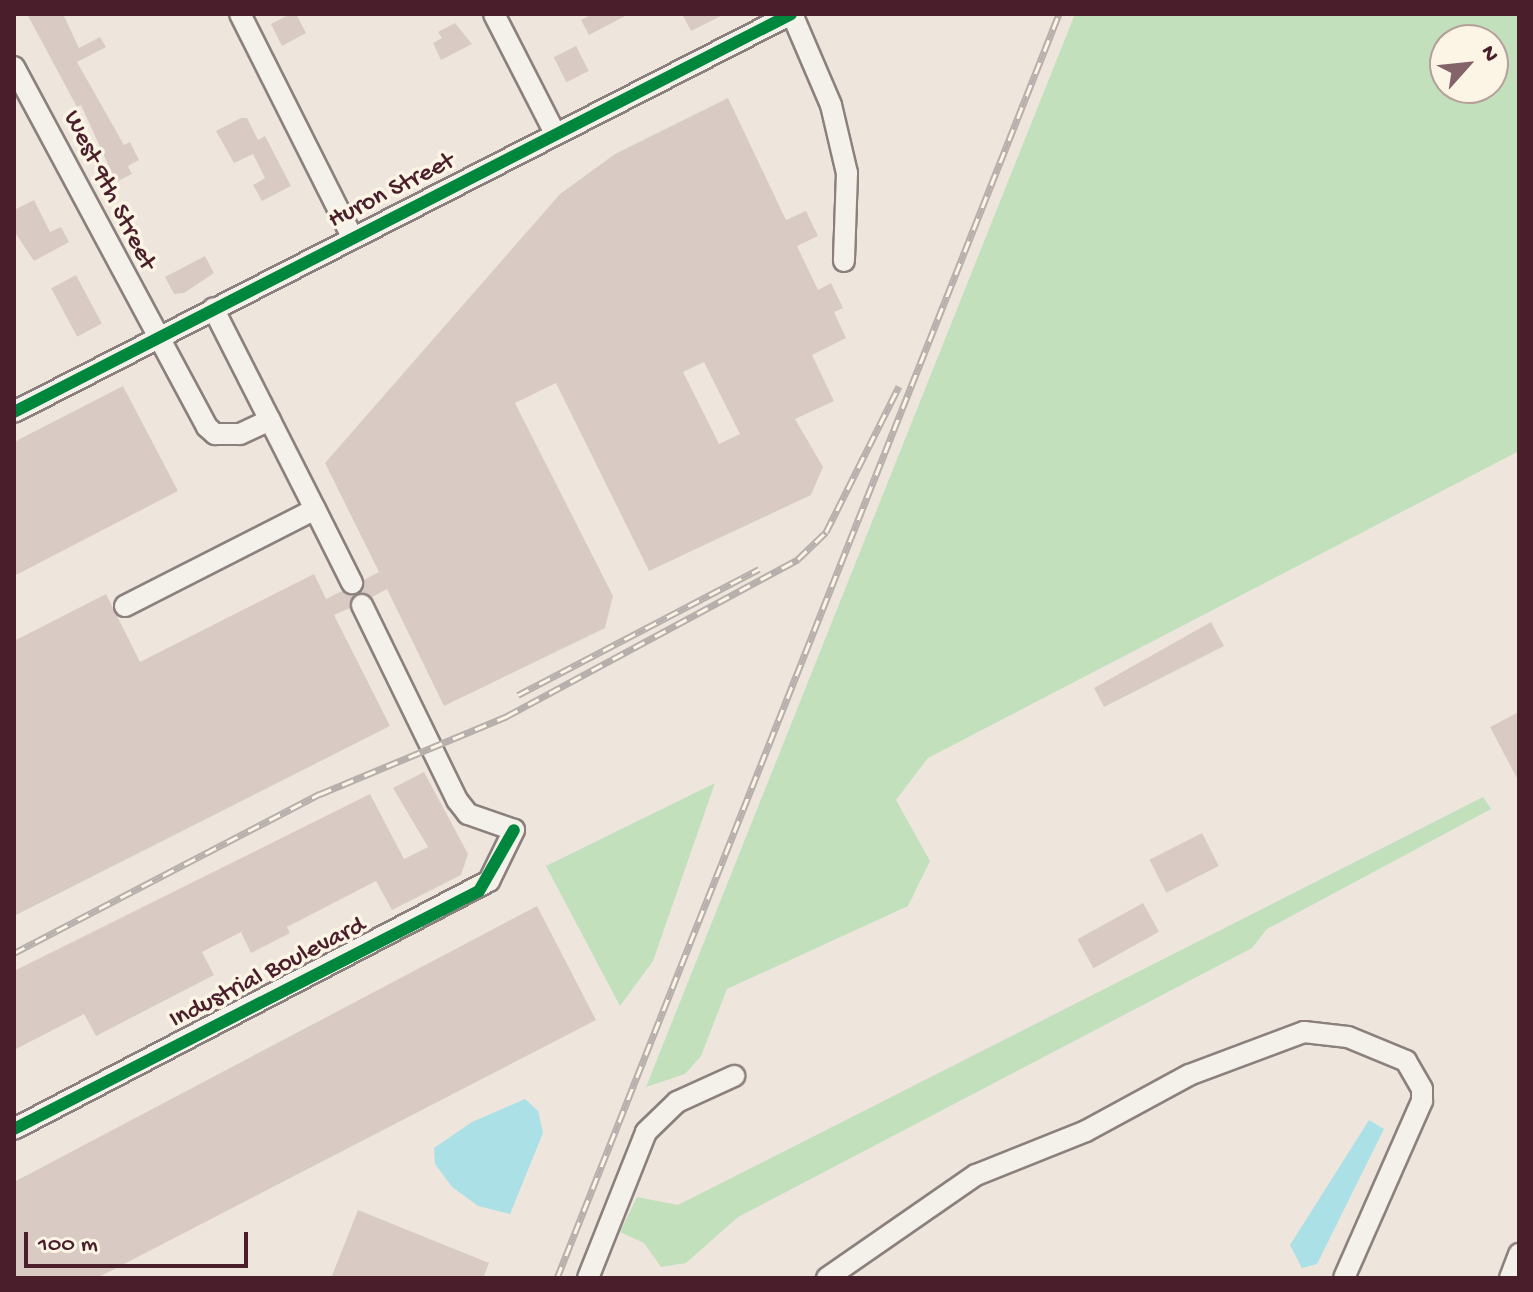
<!DOCTYPE html>
<style>
body{margin:0}
#map{position:relative;width:1533px;height:1292px;overflow:hidden;background:#eee6dd;font-family:"Gochi Hand",sans-serif}
div>[style]{position:absolute}
[style*='--x']{left:calc(var(--x)*1px);top:calc(var(--y)*1px);width:calc(var(--w)*1px);rotate:calc(var(--a)*1deg)}
.green>*{inset:0;background:#c3e0bd}
.water>*{inset:0;background:#ace0e7}
.building>*{inset:0;background:#d9cbc3;transform-origin:0 0}
.roads{filter:drop-shadow(2px 0 #8c807e) drop-shadow(-2px 0 #8c807e) drop-shadow(0 2px #8c807e) drop-shadow(0 -2px #8c807e)}
.minor>*{height:20px;margin:-10px;padding:0 10px;transform-origin:10px;border-radius:10px;background:#f4f0ea}
.rail>*{height:7px;margin-top:-3.5px;transform-origin:0;background:repeating-linear-gradient(90deg,#fcf5e5 0 12px,#b7afac 0 24px);box-sizing:border-box;border-block:2px solid #b7afac}
.cycleway>*{height:12px;margin:-6px;padding:0 6px;transform-origin:6px;border-radius:6px;background:#00873e}
span{translate:-50% -50%;white-space:nowrap;text-align:center;line-height:1.15;-webkit-text-stroke:7px #fcf5e5;paint-order:stroke}
.street-label{font-size:26px;color:#4a1f2b}
.frame{position:absolute;inset:0;border:16px solid #4a1f2b;pointer-events:none}
.north{position:absolute;left:1429px;top:24px;width:80px;height:80px;box-sizing:border-box;background:#fcf5e5;border:2px solid #b59f9b;border-radius:50%;rotate:63deg;font-size:22px;font-weight:700;line-height:32px;text-align:center;color:#4a1f2b}
.north::after{content:'';display:block;margin:auto;width:28px;height:36px;background:#836569;clip-path:polygon(50% 0,100% 100%,50% 72%,0 100%)}
.scale{position:absolute;left:24px;top:1232px;width:224px;height:36px;box-sizing:border-box;border:4px solid #4a1f2b;border-top:0;padding-left:10px;font-size:24px;line-height:28px;white-space:nowrap;color:#4a1f2b;-webkit-text-stroke:6px #fcf5e5;paint-order:stroke}
</style>
<div id="map">
<div class="green">
<i style="clip-path:polygon(evenodd,1075px 14px,1519px 14px,1519px 451px,928px 758px,896px 800px,930px 861px,908px 906px,727px 989px,701px 1056px,685px 1074px,646px 1087px,1075px 14px,1445px 40px,1493px 40px,1493px 88px,1445px 88px,1445px 40px)"></i>
<i style="clip-path:polygon(715px 783px,653px 961px,620px 1006px,546px 866px)"></i>
<i style="clip-path:polygon(1483px 797px,1491px 809px,1267px 929px,1252px 948px,738px 1217px,686px 1263px,661px 1267px,644px 1243px,620px 1232px,637px 1197px,678px 1205px)"></i>
</div>
<div class="water">
<i style="clip-path:polygon(525px 1099px,538px 1111px,543px 1133px,510px 1214px,478px 1206px,452px 1187px,435px 1164px,434px 1148px,472px 1122px)"></i>
<i style="clip-path:polygon(1369px 1120px,1384px 1129px,1317px 1264px,1302px 1268px,1290px 1245px)"></i>
</div>
<div class="building">
<i style="clip-path:polygon(27px 14px,63px 14px,79px 48px,100px 37px,106px 47px,77px 62px,124px 145px,130px 142px,139px 160px,128px 166px,132px 174px,116px 182px,81px 105px,77px 107px)"></i>
<i style="clip-path:polygon(290px 14px,296px 14px,306px 33px,282px 46px,271px 24px)"></i>
<i style="clip-path:polygon(592px 14px,629px 14px,589px 35px,581px 20px)"></i>
<i style="clip-path:polygon(682px 14px,725px 14px,691px 31px)"></i>
<i style="clip-path:polygon(455px 23px,472px 44px,441px 60px,433px 43px,442px 38px,438px 32px)"></i>
<i style="left:576px;top:46px;width:28px;height:25px;rotate:63deg"></i>
<i style="clip-path:polygon(evenodd,728px 98px,786px 220px,806px 211px,818px 236px,797px 246px,818px 290px,831px 283px,843px 308px,834px 312px,846px 338px,812px 355px,834px 401px,795px 419px,823px 467px,811px 495px,649px 571px,556px 383px,515px 403px,613px 596px,605px 628px,444px 706px,387px 589px,372px 597px,360px 592px,364px 580px,379px 572px,325px 463px,560px 194px,615px 154px,728px 98px,704px 362px,740px 434px,719px 444px,683px 372px,704px 362px)"></i>
<i style="clip-path:polygon(241px 118px,247px 118px,258px 140px,265px 136px,291px 186px,262px 201px,253px 185px,265px 178px,253px 154px,234px 163px,216px 131px)"></i>
<i style="clip-path:polygon(34px 200px,50px 232px,61px 227px,69px 242px,34px 261px,14px 231px,14px 210px)"></i>
<i style="clip-path:polygon(205px 256px,214px 273px,184px 293px,174px 294px,165px 277px)"></i>
<i style="left:76px;top:275px;width:55px;height:28px;rotate:62deg"></i>
<i style="clip-path:polygon(123px 386px,178px 491px,14px 576px,14px 442px)"></i>
<i style="clip-path:polygon(314px 574px,326px 599px,342px 591px,354px 596px,350px 608px,334px 615px,390px 726px,14px 916px,14px 641px,106px 594px,140px 662px)"></i>
<i style="clip-path:polygon(1211px 622px,1224px 646px,1104px 707px,1094px 688px)"></i>
<i style="clip-path:polygon(1519px 712px,1519px 782px,1490px 727px)"></i>
<i style="clip-path:polygon(424px 772px,468px 854px,461px 875px,392px 910px,376px 881px,287px 927px,290px 933px,251px 953px,241px 932px,202px 952px,214px 975px,96px 1036px,84px 1014px,14px 1050px,14px 971px,370px 794px,404px 859px,428px 847px,393px 788px)"></i>
<i style="left:1202px;top:833px;width:37px;height:59px;rotate:63deg"></i>
<i style="left:1143px;top:903px;width:33px;height:75px;rotate:61deg"></i>
<i style="clip-path:polygon(537px 906px,596px 1020px,97px 1278px,14px 1278px,14px 1182px)"></i>
<i style="clip-path:polygon(358px 1210px,489px 1263px,483px 1278px,331px 1278px)"></i>
</div>
<div class="roads">
<div class="minor">
<i style="--x:240;--y:14;--w:250;--a:63.3"></i>
<i style="--x:494;--y:14;--w:134;--a:62.9"></i>
<i style="--x:792;--y:14;--w:99;--a:66.8"></i>
<i style="--x:831;--y:105;--w:70;--a:76.8"></i>
<i style="--x:847;--y:173;--w:88;--a:92"></i>
<i style="--x:14;--y:67;--w:408;--a:61.8"></i>
<i style="--x:207;--y:427;--w:11;--a:41"></i>
<i style="--x:215;--y:434;--w:25;--a:0"></i>
<i style="--x:240;--y:434;--w:33;--a:-25"></i>
<i style="--x:14;--y:412;--w:873;--a:-27.12"></i>
<i style="--x:315;--y:509;--w:83;--a:63.4"></i>
<i style="--x:125;--y:606;--w:213;--a:-27"></i>
<i style="--x:315;--y:509;--w:225;--a:-116.9"></i>
<i style="--x:14;--y:1129;--w:536;--a:-27.57"></i>
<i style="--x:489;--y:881;--w:57;--a:-63.9"></i>
<i style="--x:514;--y:830;--w:49;--a:-160.8"></i>
<i style="--x:468;--y:814;--w:18;--a:-128"></i>
<i style="--x:457;--y:800;--w:217;--a:-116"></i>
<i style="--x:588;--y:1278;--w:157;--a:-68.3"></i>
<i style="--x:646;--y:1132;--w:43;--a:-44.1"></i>
<i style="--x:677;--y:1102;--w:63;--a:-24.5"></i>
<i style="--x:827;--y:1278;--w:181;--a:-34.7"></i>
<i style="--x:976;--y:1175;--w:118;--a:-21.8"></i>
<i style="--x:1086;--y:1131;--w:117;--a:-28.5"></i>
<i style="--x:1189;--y:1075;--w:123;--a:-20.5"></i>
<i style="--x:1304;--y:1032;--w:44;--a:6.5"></i>
<i style="--x:1348;--y:1037;--w:63;--a:22.5"></i>
<i style="--x:1406;--y:1061;--w:32;--a:60"></i>
<i style="--x:1422;--y:1089;--w:12;--a:90"></i>
<i style="--x:1422;--y:1101;--w:193;--a:113.8"></i>
<i style="--x:1510;--y:1278;--w:26;--a:-69"></i>
</div>
</div>
<div class="rail">
<i style="--x:518;--y:695;--w:272;--a:-27.6"></i>
<i style="--x:14;--y:953;--w:345;--a:-27.5"></i>
<i style="--x:320;--y:794;--w:203;--a:-22.6"></i>
<i style="--x:507;--y:716;--w:331;--a:-28.3"></i>
<i style="--x:798;--y:559;--w:39;--a:-44"></i>
<i style="--x:826;--y:532;--w:163;--a:-63.4"></i>
<i style="--x:557;--y:1278;--w:1360;--a:-68.34"></i>
</div>
<div class="cycleway">
<i style="--x:14;--y:412;--w:873;--a:-27.12"></i>
<i style="--x:14;--y:1129;--w:522;--a:-27.1"></i>
<i style="--x:479;--y:891;--w:70;--a:-60.2"></i>
</div>
<div class="street-label">
<span style="left:108px;top:191px;rotate:63deg">West 9th Street</span>
<span style="left:392px;top:192px;rotate:-27deg">Huron Street</span>
<span style="left:268px;top:974px;rotate:-27deg">Industrial Boulevard</span>
</div>
<div class="frame"></div>
<div class="north">N</div>
<div class="scale">100 m</div>
</div>
